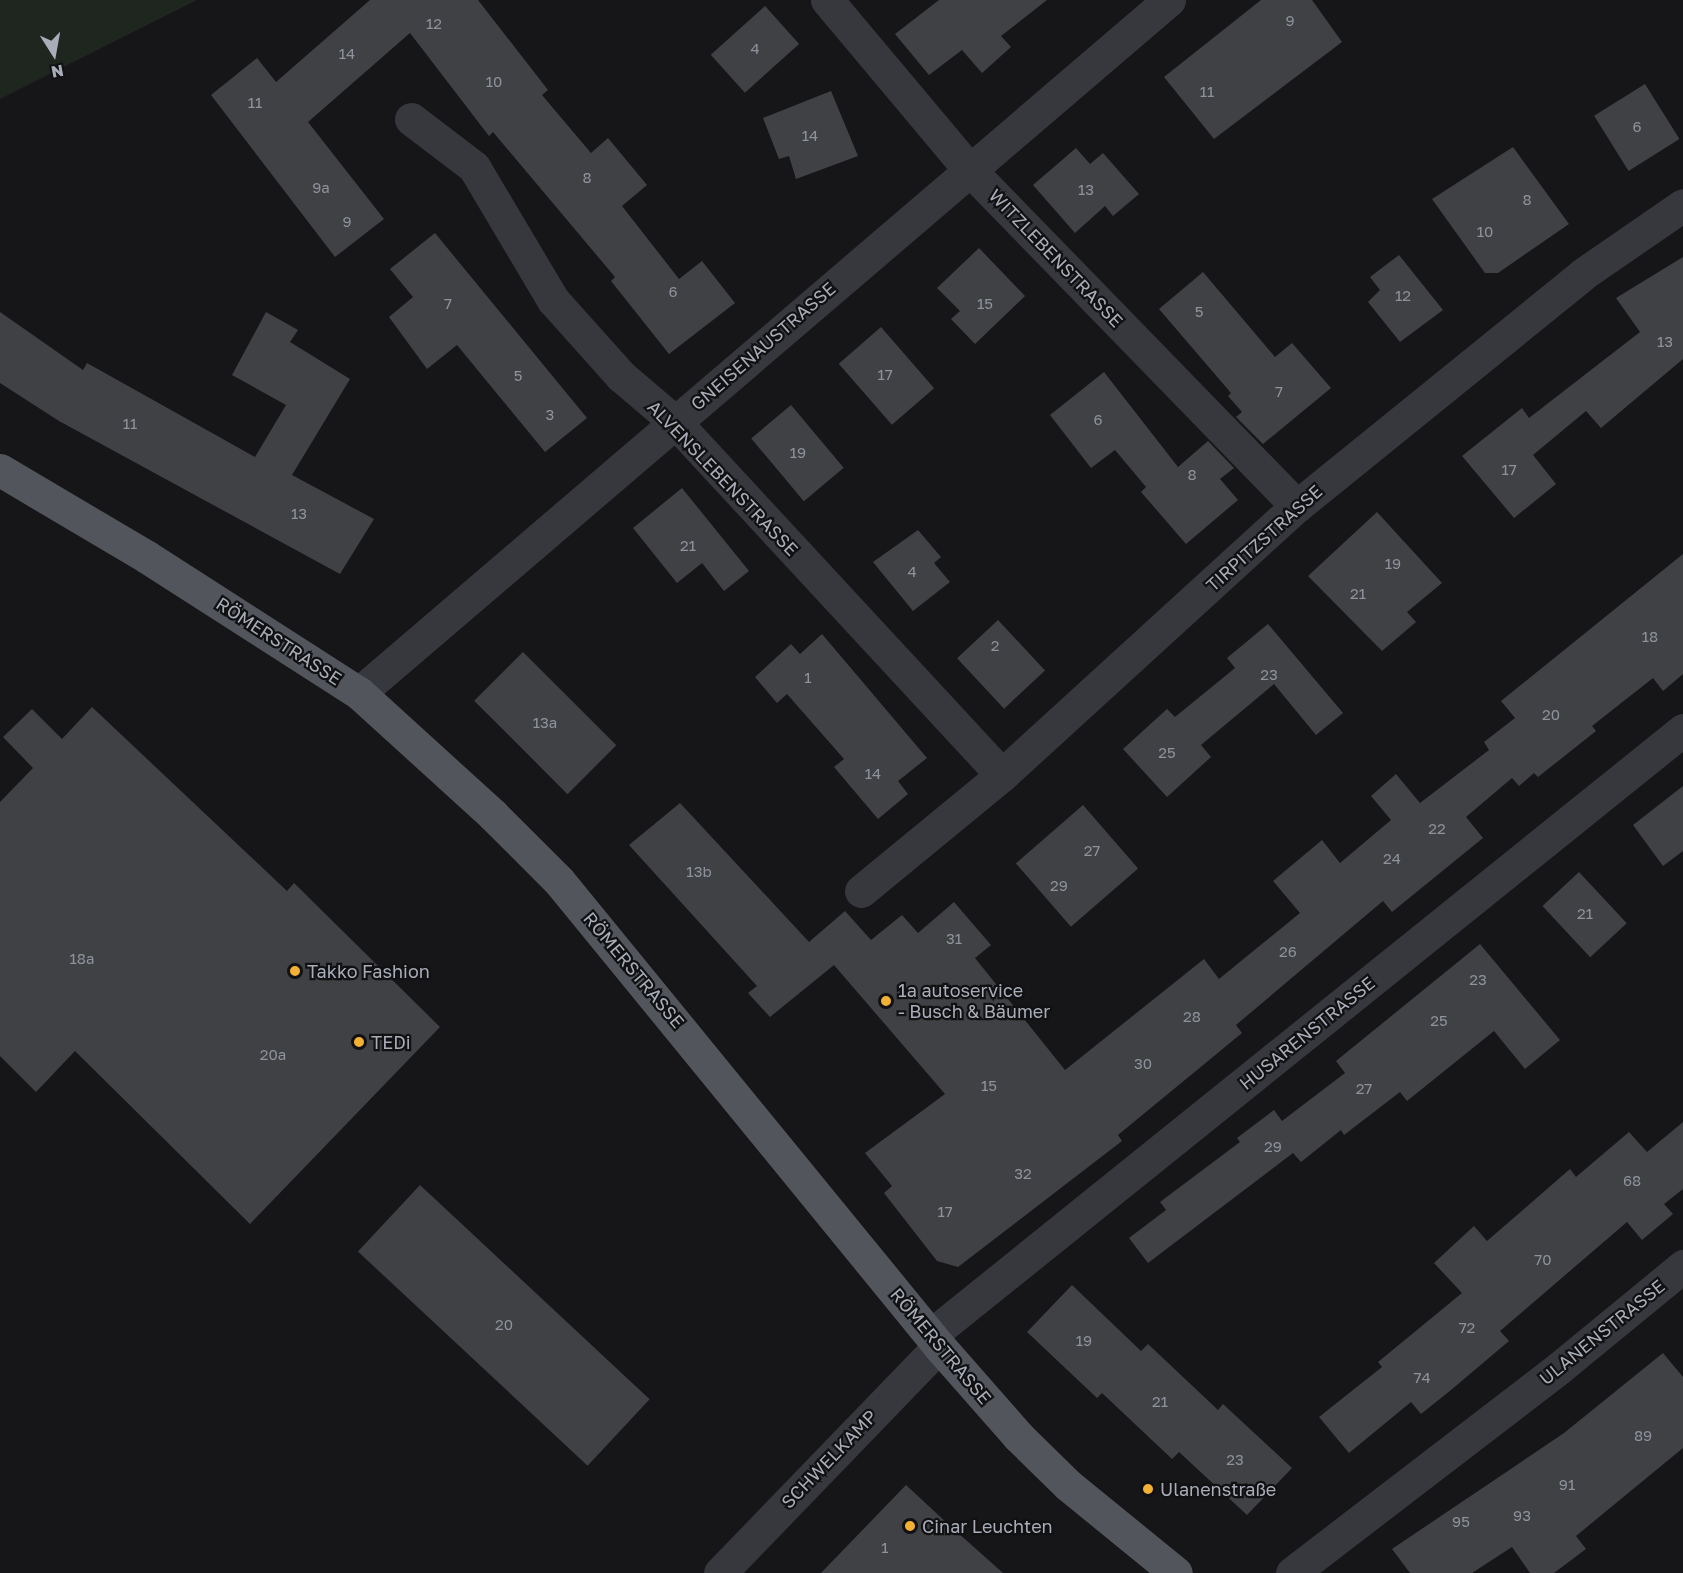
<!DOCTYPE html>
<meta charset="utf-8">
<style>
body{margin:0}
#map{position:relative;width:1683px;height:1573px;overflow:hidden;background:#161618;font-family:"Golos Text",sans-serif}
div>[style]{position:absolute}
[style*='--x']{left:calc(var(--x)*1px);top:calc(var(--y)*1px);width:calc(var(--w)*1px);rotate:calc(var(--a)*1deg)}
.green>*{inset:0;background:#1e261f}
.building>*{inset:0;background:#404145;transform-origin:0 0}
.minor>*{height:33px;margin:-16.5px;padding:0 16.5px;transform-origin:16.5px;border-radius:16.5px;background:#37383d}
.major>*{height:33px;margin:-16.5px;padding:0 16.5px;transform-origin:16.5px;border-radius:16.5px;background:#53555c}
.dots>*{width:16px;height:16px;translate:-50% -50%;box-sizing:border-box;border:3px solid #111113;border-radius:50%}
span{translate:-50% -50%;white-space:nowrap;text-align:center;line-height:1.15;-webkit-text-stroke:4.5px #111113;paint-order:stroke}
.number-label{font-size:15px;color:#8e929b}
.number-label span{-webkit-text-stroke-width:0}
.street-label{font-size:18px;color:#a8adb8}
.poi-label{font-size:18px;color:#a8adb8}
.left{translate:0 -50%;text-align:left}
.north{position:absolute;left:24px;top:24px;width:60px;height:60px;-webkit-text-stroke:4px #111113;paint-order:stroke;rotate:169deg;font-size:16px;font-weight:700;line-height:24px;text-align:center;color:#a8adb8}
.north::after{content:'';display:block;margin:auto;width:21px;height:27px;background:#a8adb8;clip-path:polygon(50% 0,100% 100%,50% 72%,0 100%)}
</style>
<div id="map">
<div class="green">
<i style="clip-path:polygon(0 0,197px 0,0 99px)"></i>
</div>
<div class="building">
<i style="clip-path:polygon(370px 0,478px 0,548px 90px,542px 95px,591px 153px,608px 138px,647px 185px,622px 206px,679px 279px,702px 261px,735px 303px,669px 354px,611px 281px,615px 277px,493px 132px,489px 136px,410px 33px,308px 122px,384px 219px,335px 257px,211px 95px,257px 58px,276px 82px)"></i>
<i style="clip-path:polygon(939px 0,1047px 0,1001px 36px,1011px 47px,982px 73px,962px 50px,929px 75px,895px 34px)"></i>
<i style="clip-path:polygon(1261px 0,1312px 0,1342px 42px,1214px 139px,1164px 77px)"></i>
<i style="left:765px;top:6px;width:51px;height:73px;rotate:48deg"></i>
<i style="left:1645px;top:84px;width:65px;height:60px;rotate:58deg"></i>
<i style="clip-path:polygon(831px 91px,858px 156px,796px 179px,789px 156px,779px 159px,763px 118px)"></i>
<i style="clip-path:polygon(1513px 147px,1569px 224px,1498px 273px,1485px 273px,1432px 199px)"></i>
<i style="clip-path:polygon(1076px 148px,1090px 164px,1103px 153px,1139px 194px,1113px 216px,1105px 206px,1075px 233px,1033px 185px)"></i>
<i style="clip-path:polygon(435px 233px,587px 418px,545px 452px,457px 345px,427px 369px,389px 317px,413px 297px,390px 269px)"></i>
<i style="clip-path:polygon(979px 248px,1025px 296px,975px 344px,951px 319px,960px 311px,937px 288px)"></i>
<i style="clip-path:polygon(1399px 255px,1443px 310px,1400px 342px,1368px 302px,1380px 290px,1370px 277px)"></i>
<i style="clip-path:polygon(1683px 257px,1683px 359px,1601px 428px,1586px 411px,1533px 455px,1556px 484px,1514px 518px,1462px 456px,1522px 408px,1529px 418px,1640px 332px,1616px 298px)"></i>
<i style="clip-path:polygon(1203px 272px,1275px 357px,1292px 343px,1331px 388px,1263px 444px,1236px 417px,1242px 412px,1228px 396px,1231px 393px,1159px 309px)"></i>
<i style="clip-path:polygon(0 312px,83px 370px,87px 363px,255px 457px,286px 405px,232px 375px,266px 312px,298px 330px,290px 342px,350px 379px,292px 475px,374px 519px,340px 574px,59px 421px,0 383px)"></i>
<i style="left:881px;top:327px;width:81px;height:56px;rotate:49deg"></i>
<i style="clip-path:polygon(1104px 372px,1178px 467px,1208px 441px,1234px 468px,1220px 479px,1238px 500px,1186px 544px,1141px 492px,1146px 487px,1115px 450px,1091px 468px,1050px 415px)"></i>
<i style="left:791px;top:405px;width:82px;height:52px;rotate:50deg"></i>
<i style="clip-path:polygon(682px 488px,749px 571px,724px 591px,702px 563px,677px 583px,633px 528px)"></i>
<i style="clip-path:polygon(1377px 512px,1442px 583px,1407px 612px,1416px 622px,1382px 651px,1308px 576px)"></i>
<i style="clip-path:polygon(918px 530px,941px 557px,934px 563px,950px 582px,913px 611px,873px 562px)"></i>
<i style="clip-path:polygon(1683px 554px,1683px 674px,1663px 691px,1653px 678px,1592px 726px,1596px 731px,1538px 777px,1534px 773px,1519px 786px,1512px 778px,1466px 817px,1483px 838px,1392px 912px,1383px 901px,1236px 1025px,1242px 1033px,1118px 1135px,1122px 1141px,958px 1267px,937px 1261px,884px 1193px,892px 1186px,865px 1153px,945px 1094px,834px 965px,770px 1017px,748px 993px,757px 986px,629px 845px,680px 803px,809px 942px,845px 911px,871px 940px,902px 915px,918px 933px,954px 902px,991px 945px,975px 958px,1065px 1070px,1204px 959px,1219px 979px,1300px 913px,1273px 881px,1322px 840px,1340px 863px,1391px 820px,1371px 796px,1396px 774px,1420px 803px,1489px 750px,1484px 742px,1515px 718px,1501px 701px)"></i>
<i style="left:998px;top:620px;width:69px;height:56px;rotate:47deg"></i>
<i style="clip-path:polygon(1268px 624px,1343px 713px,1316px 735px,1274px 684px,1201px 745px,1211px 757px,1167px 797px,1123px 749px,1167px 709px,1175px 717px,1235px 668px,1227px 658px)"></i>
<i style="clip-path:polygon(822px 634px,927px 758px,898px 781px,908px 794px,878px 819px,834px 767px,844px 759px,787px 694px,777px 703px,755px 677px,791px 644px,800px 654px)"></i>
<i style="left:523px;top:652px;width:132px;height:69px;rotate:45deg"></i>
<i style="clip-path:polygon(92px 707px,287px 891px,294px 883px,440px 1027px,250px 1224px,75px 1051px,36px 1092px,0 1056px,0 802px,33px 768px,3px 737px,32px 709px,62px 739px)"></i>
<i style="clip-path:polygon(1683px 786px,1683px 851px,1663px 866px,1633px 825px)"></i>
<i style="left:1083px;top:805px;width:84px;height:89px;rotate:49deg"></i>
<i style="left:1579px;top:872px;width:70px;height:50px;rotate:47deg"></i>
<i style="clip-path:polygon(1480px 944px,1560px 1040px,1525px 1069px,1494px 1031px,1407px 1101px,1400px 1092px,1344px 1135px,1341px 1130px,1301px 1162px,1293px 1153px,1148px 1263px,1129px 1238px,1166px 1210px,1160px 1202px,1240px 1142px,1237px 1138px,1274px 1110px,1282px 1121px,1345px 1073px,1336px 1061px)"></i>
<i style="clip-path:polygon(1683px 1122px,1683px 1189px,1664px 1204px,1673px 1214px,1642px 1240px,1627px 1222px,1500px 1331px,1509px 1341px,1451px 1390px,1421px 1414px,1411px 1402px,1349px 1453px,1319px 1417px,1382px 1367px,1378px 1362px,1462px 1293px,1434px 1263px,1474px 1226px,1487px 1241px,1570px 1169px,1576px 1177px,1629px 1132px,1647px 1152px)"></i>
<i style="left:420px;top:1185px;width:314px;height:91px;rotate:43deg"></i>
<i style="clip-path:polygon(1072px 1285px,1141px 1351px,1148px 1344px,1218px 1410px,1223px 1404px,1292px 1468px,1247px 1515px,1179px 1452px,1172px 1459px,1102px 1393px,1097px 1398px,1027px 1332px)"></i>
<i style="clip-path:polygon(1663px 1353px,1683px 1377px,1683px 1448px,1576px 1536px,1586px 1549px,1554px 1573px,1530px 1573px,1512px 1547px,1472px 1573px,1410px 1573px,1392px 1549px,1564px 1433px)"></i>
<i style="clip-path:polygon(906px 1485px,948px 1524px,1003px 1573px,821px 1573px)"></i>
</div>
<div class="minor">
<i style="--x:827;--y:0;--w:221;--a:50"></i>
<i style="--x:969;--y:169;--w:470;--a:45.8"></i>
<i style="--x:411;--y:119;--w:79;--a:37.3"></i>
<i style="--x:474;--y:167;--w:155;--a:59.3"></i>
<i style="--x:553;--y:300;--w:102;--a:48.2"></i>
<i style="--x:621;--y:376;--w:71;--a:40.4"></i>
<i style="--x:675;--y:422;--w:481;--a:47.2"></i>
<i style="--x:359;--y:693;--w:1066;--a:-40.55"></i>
<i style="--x:861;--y:891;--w:183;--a:-39.4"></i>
<i style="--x:1002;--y:775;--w:399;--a:-42.4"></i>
<i style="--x:1297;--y:506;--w:368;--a:-39"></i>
<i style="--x:1583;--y:274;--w:121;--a:-34.6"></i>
<i style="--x:931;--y:1335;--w:965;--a:-38.82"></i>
<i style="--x:720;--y:1573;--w:315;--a:-46"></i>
<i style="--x:1292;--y:1573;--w:337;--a:-37.5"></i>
<i style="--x:1559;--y:1368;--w:161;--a:-39.4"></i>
</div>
<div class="major">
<i style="--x:0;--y:470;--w:171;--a:30.6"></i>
<i style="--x:147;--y:557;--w:252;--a:32.7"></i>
<i style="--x:359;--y:693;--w:181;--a:42.3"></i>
<i style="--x:493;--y:815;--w:93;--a:45"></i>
<i style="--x:559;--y:881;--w:601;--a:50.74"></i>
<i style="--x:939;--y:1346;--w:120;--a:48.7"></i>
<i style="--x:1018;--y:1436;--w:70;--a:44.4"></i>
<i style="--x:1068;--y:1485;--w:139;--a:39.2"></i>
</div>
<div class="dots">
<i style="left:295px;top:971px;background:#f2b134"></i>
<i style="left:886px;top:1001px;background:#f2b134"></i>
<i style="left:359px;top:1042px;background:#f2b134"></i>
<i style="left:1148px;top:1489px;background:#f2b134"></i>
<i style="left:910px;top:1526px;background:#f2b134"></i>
</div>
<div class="number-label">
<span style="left:1290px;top:21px">9</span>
<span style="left:434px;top:24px">12</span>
<span style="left:755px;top:49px">4</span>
<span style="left:347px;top:54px">14</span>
<span style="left:494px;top:82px">10</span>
<span style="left:1207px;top:92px">11</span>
<span style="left:255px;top:103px">11</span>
<span style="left:1637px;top:127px">6</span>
<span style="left:810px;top:136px">14</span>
<span style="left:587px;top:178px">8</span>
<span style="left:321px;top:188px">9a</span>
<span style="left:1086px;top:190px">13</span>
<span style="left:1527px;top:200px">8</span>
<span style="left:347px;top:222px">9</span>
<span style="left:1485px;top:232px">10</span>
<span style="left:673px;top:292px">6</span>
<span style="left:1403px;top:296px">12</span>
<span style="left:448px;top:304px">7</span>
<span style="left:985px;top:304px">15</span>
<span style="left:1199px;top:312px">5</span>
<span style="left:1665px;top:342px">13</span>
<span style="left:885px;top:375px">17</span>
<span style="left:518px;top:376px">5</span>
<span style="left:1279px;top:392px">7</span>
<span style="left:550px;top:415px">3</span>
<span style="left:1098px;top:420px">6</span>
<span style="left:130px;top:424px">11</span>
<span style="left:798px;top:453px">19</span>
<span style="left:1509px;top:470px">17</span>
<span style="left:1192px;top:475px">8</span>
<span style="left:299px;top:514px">13</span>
<span style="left:688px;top:546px">21</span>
<span style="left:1393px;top:564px">19</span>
<span style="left:912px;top:572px">4</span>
<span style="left:1358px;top:594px">21</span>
<span style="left:1650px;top:637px">18</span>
<span style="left:995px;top:646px">2</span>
<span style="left:1269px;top:675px">23</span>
<span style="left:808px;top:678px">1</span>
<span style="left:1551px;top:715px">20</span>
<span style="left:545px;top:723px">13a</span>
<span style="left:1167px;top:753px">25</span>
<span style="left:873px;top:774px">14</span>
<span style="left:1437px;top:829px">22</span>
<span style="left:1092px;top:851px">27</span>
<span style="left:1392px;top:859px">24</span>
<span style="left:699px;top:872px">13b</span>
<span style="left:1059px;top:886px">29</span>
<span style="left:1585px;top:914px">21</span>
<span style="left:954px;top:939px">31</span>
<span style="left:1288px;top:952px">26</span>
<span style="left:82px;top:959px">18a</span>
<span style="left:1478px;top:980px">23</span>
<span style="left:1192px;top:1017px">28</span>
<span style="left:1439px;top:1021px">25</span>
<span style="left:273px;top:1055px">20a</span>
<span style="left:1143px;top:1064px">30</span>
<span style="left:989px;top:1086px">15</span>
<span style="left:1364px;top:1089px">27</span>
<span style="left:1273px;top:1147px">29</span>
<span style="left:1023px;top:1174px">32</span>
<span style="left:1632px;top:1181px">68</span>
<span style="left:945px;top:1212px">17</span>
<span style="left:1543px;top:1260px">70</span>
<span style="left:504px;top:1325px">20</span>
<span style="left:1467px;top:1328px">72</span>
<span style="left:1084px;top:1341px">19</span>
<span style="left:1422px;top:1378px">74</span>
<span style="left:1160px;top:1402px">21</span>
<span style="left:1643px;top:1436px">89</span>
<span style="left:1235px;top:1460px">23</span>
<span style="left:1567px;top:1485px">91</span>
<span style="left:1522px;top:1516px">93</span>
<span style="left:1461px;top:1522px">95</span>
<span style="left:885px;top:1548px">1</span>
</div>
<div class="street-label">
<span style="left:1056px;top:258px;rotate:46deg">WITZLEBENSTRASSE</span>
<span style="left:763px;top:346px;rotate:-41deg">GNEISENAUSTRASSE</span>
<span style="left:723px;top:478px;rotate:46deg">ALVENSLEBENSTRASSE</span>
<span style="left:1264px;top:538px;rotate:-42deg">TIRPITZSTRASSE</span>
<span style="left:279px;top:641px;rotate:33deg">RÖMERSTRASSE</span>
<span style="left:634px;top:970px;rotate:50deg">RÖMERSTRASSE</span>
<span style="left:1307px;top:1033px;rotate:-39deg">HUSARENSTRASSE</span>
<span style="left:1602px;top:1332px;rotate:-39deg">ULANENSTRASSE</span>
<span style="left:941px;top:1346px;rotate:50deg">RÖMERSTRASSE</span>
<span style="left:829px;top:1459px;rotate:-46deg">SCHWELKAMP</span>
</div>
<div class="poi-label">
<span class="left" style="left:307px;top:971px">Takko Fashion</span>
<span class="left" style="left:898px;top:1001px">1a autoservice<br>- Busch &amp; Bäumer</span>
<span class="left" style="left:371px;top:1042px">TEDi</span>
<span class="left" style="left:1160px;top:1489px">Ulanenstraße</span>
<span class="left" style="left:922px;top:1526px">Cinar Leuchten</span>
</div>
<div class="north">N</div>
</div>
